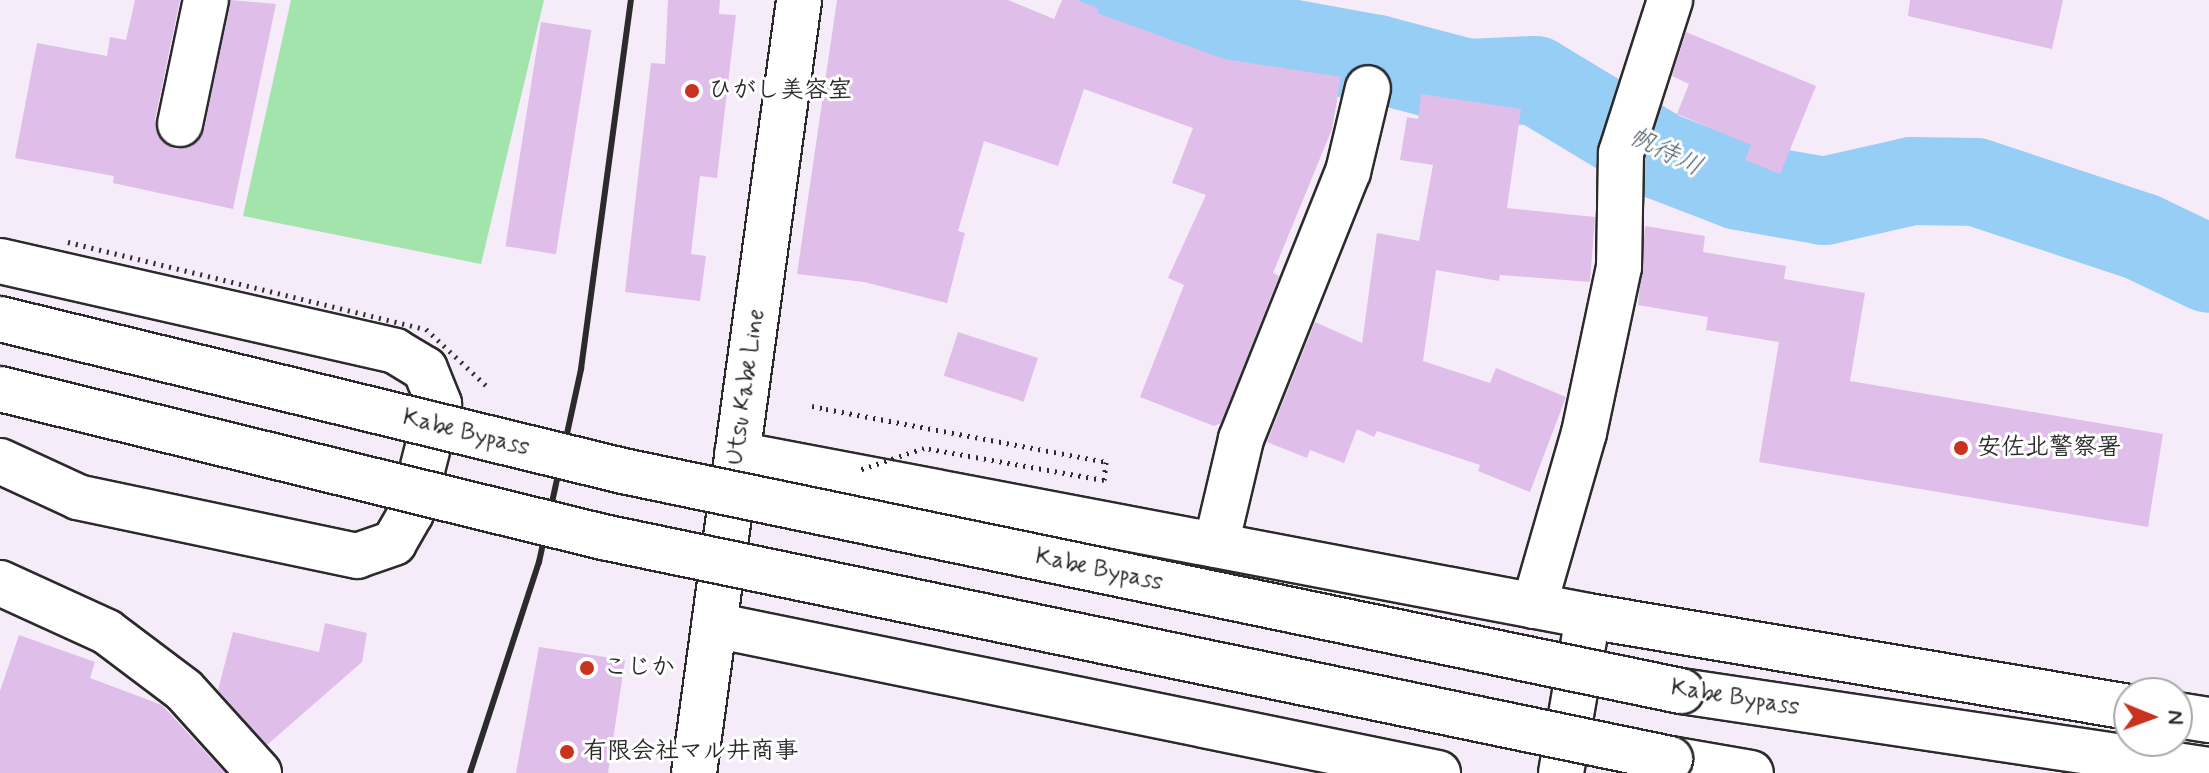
<!DOCTYPE html>
<meta charset="utf-8">
<style>
body{margin:0}
#map{position:relative;width:2209px;height:773px;overflow:hidden;background:#f6ecf9;font-family:Mynerve,"Klee One",sans-serif}
div>[style]{position:absolute}
[style*='--x']{left:calc(var(--x)*1px);top:calc(var(--y)*1px);width:calc(var(--w)*1px);rotate:calc(var(--a)*1deg)}
.green>*{inset:0;background:#a3e4ad}
.river>*{height:88px;margin:-44px;padding:0 44px;transform-origin:44px;border-radius:44px;background:#97cef6}
.building>*{inset:0;background:#e0beea;transform-origin:0 0}
.path>*{height:5px;margin-top:-2.5px;transform-origin:0;background:repeating-linear-gradient(90deg,#2b2b2b 0 2px,transparent 0 8px)}
.roads{filter:drop-shadow(2px 0 #2b2b2b) drop-shadow(-2px 0 #2b2b2b) drop-shadow(0 2px #2b2b2b) drop-shadow(0 -2px #2b2b2b)}
.minor>*{height:44px;margin:-22px;padding:0 22px;transform-origin:22px;border-radius:22px;background:#fff}
.major>*{height:44px;margin:-22px;padding:0 22px;transform-origin:22px;border-radius:22px;background:#fff}
.highway>*{height:44px;margin:-22px;padding:0 22px;transform-origin:22px;border-radius:22px;background:#fff}
.rail>*{height:6px;margin:-3px;padding:0 3px;transform-origin:3px;border-radius:3px;background:#2b2b2b}
.path-bridge>*{height:5px;margin-top:-2.5px;transform-origin:0;background:repeating-linear-gradient(90deg,#2b2b2b 0 2px,transparent 0 8px)}
.bridges{filter:drop-shadow(2px 0 #2b2b2b) drop-shadow(-2px 0 #2b2b2b) drop-shadow(0 2px #2b2b2b) drop-shadow(0 -2px #2b2b2b)}
.highway-bridge>*{height:44px;margin:-22px;padding:0 22px;transform-origin:22px;border-radius:22px;background:#fff}
.dots>*{width:22px;height:22px;translate:-50% -50%;box-sizing:border-box;border:4px solid #fff;border-radius:50%}
span{translate:-50% -50%;white-space:nowrap;text-align:center;line-height:1.15;-webkit-text-stroke:6px #fff;paint-order:stroke}
.poi-label{font-size:24px;color:#2b2b2b;font-weight:700}
.left{translate:0 -50%;text-align:left}
.street-label{font-size:24px;color:#2b2b2b}
.water-label{font-size:26px;color:#4b5c68;font-style:italic}
.north{position:absolute;left:2113px;top:677px;width:80px;height:80px;box-sizing:border-box;background:#fff;border:2px solid #aaa;border-radius:50%;rotate:91deg;font-size:22px;font-weight:700;line-height:32px;text-align:center;color:#2b2b2b}
.north::after{content:'';display:block;margin:auto;width:28px;height:36px;background:#c8321e;clip-path:polygon(50% 0,100% 100%,50% 72%,0 100%)}
</style>
<div id="map">
<div class="green">
<i style="clip-path:polygon(291px 0,544px 0,481px 264px,243px 216px)"></i>
</div>
<div class="river">
<i style="--x:1123;--y:0;--w:95;--a:17.9"></i>
<i style="--x:1213;--y:29;--w:167;--a:10.4"></i>
<i style="--x:1377;--y:59;--w:94;--a:14.8"></i>
<i style="--x:1468;--y:83;--w:67;--a:-2.6"></i>
<i style="--x:1535;--y:80;--w:147;--a:31.1"></i>
<i style="--x:1661;--y:156;--w:84;--a:21"></i>
<i style="--x:1739;--y:186;--w:86;--a:10"></i>
<i style="--x:1824;--y:201;--w:90;--a:-12.8"></i>
<i style="--x:1912;--y:181;--w:64;--a:0.9"></i>
<i style="--x:1976;--y:182;--w:175;--a:18.3"></i>
<i style="--x:2142;--y:237;--w:74;--a:25.5"></i>
</div>
<div class="building">
<i style="clip-path:polygon(135px 0,180px 0,155px 120px,163px 142px,176px 149px,188px 147px,204px 130px,230px 0,276px 4px,233px 209px,113px 183px,114px 176px,15px 158px,37px 43px,107px 56px,110px 37px,126px 40px)"></i>
<i style="clip-path:polygon(668px 0,720px 0,719px 14px,736px 15px,717px 178px,700px 176px,691px 254px,706px 256px,700px 301px,625px 292px,651px 63px,665px 64px)"></i>
<i style="clip-path:polygon(837px 0,1008px 0,1054px 19px,1062px 0,1077px 0,1099px 9px,1097px 13px,1224px 59px,1341px 77px,1332px 129px,1273px 273px,1279px 276px,1221px 423px,1214px 426px,1140px 397px,1184px 285px,1168px 278px,1206px 195px,1172px 183px,1193px 128px,1084px 89px,1058px 166px,984px 141px,958px 231px,965px 233px,947px 303px,864px 282px,797px 274px)"></i>
<i style="clip-path:polygon(1910px 0,2063px 0,2052px 49px,1908px 16px)"></i>
<i style="left:541px;top:22px;width:51px;height:227px;rotate:9deg"></i>
<i style="clip-path:polygon(1686px 32px,1816px 86px,1780px 174px,1745px 160px,1751px 145px,1677px 114px,1689px 84px,1672px 76px)"></i>
<i style="clip-path:polygon(1421px 94px,1521px 109px,1507px 208px,1595px 217px,1590px 282px,1500px 275px,1499px 281px,1436px 270px,1423px 361px,1490px 383px,1496px 368px,1566px 397px,1530px 492px,1478px 471px,1480px 465px,1377px 431px,1374px 437px,1357px 429px,1344px 463px,1310px 450px,1307px 458px,1267px 442px,1315px 322px,1362px 343px,1377px 233px,1419px 241px,1433px 165px,1400px 160px,1407px 117px,1418px 119px)"></i>
<i style="clip-path:polygon(1645px 226px,1705px 236px,1703px 252px,1786px 266px,1784px 279px,1865px 293px,1850px 381px,2163px 434px,2148px 527px,1759px 462px,1779px 342px,1706px 330px,1708px 317px,1638px 305px)"></i>
<i style="left:958px;top:332px;width:84px;height:46px;rotate:18deg"></i>
<i style="clip-path:polygon(325px 623px,367px 633px,362px 662px,267px 745px,218px 690px,233px 632px,319px 652px)"></i>
<i style="clip-path:polygon(19px 635px,95px 662px,90px 678px,162px 705px,225px 773px,0 773px,0 691px)"></i>
<i style="clip-path:polygon(539px 647px,625px 660px,608px 773px,516px 773px)"></i>
</div>
<div class="path">
<i style="--x:812;--y:406;--w:14;--a:12"></i>
</div>
<div class="roads">
<div class="minor">
<i style="--x:180;--y:124;--w:127;--a:-78.2"></i>
<i style="--x:0;--y:261;--w:405;--a:12.8"></i>
<i style="--x:395;--y:351;--w:35;--a:31"></i>
<i style="--x:425;--y:369;--w:38;--a:68"></i>
<i style="--x:439;--y:404;--w:113;--a:104.4"></i>
<i style="--x:411;--y:513;--w:34;--a:120"></i>
<i style="--x:394;--y:543;--w:39;--a:161"></i>
<i style="--x:357;--y:556;--w:285;--a:-168.1"></i>
<i style="--x:78;--y:497;--w:86;--a:-155.2"></i>
<i style="--x:737;--y:454;--w:866;--a:10.78"></i>
<i style="--x:1588;--y:616;--w:549;--a:9.55"></i>
<i style="--x:1216;--y:545;--w:109;--a:-76.7"></i>
<i style="--x:1241;--y:439;--w:288;--a:-68.2"></i>
<i style="--x:1348;--y:172;--w:86;--a:-76.6"></i>
<i style="--x:0;--y:583;--w:118;--a:24.6"></i>
<i style="--x:107;--y:632;--w:96;--a:37"></i>
<i style="--x:184;--y:690;--w:112;--a:47.9"></i>
<i style="--x:1534;--y:606;--w:180;--a:-73.9"></i>
<i style="--x:1584;--y:433;--w:170;--a:-78.1"></i>
<i style="--x:1619;--y:267;--w:114;--a:-89"></i>
<i style="--x:1621;--y:153;--w:161;--a:-72.2"></i>
<i style="--x:714;--y:625;--w:739;--a:11.55"></i>
<i style="--x:2177;--y:715;--w:32;--a:9"></i>
<i style="--x:1561;--y:773;--w:159;--a:-80.2"></i>
</div>
<div class="major">
<i style="--x:694;--y:773;--w:780;--a:-82.26"></i>
</div>
<div class="highway">
<i style="--x:1681;--y:691;--w:534;--a:8.51"></i>
<i style="--x:1670;--y:759;--w:82;--a:9.8"></i>
</div>
</div>
<div class="rail">
<i style="--x:470;--y:773;--w:222;--a:-71.9"></i>
<i style="--x:539;--y:562;--w:198;--a:-77.7"></i>
<i style="--x:581;--y:369;--w:372;--a:-82.3"></i>
</div>
<div class="path-bridge">
<i style="--x:68;--y:242;--w:368;--a:13.7"></i>
<i style="--x:426;--y:329;--w:88;--a:43.2"></i>
<i style="--x:826;--y:409;--w:285;--a:10.7"></i>
<i style="--x:1106;--y:462;--w:18;--a:96"></i>
<i style="--x:1104;--y:480;--w:183;--a:-169.9"></i>
<i style="--x:924;--y:448;--w:69;--a:161.3"></i>
</div>
<div class="bridges">
<div class="highway-bridge">
<i style="--x:0;--y:319;--w:641;--a:13.71"></i>
<i style="--x:623;--y:471;--w:1081;--a:11.75"></i>
<i style="--x:0;--y:389;--w:621;--a:13.79"></i>
<i style="--x:603;--y:537;--w:1090;--a:11.75"></i>
</div>
</div>
<div class="dots">
<i style="left:692px;top:91px;background:#c8321e"></i>
<i style="left:1961px;top:448px;background:#c8321e"></i>
<i style="left:587px;top:668px;background:#c8321e"></i>
<i style="left:567px;top:752px;background:#c8321e"></i>
</div>
<div class="poi-label">
<span class="left" style="left:708px;top:91px">ひがし美容室</span>
<span class="left" style="left:1977px;top:448px">安佐北警察署</span>
<span class="left" style="left:603px;top:668px">こじか</span>
<span class="left" style="left:583px;top:752px">有限会社マル井商事</span>
</div>
<div class="street-label">
<span style="left:746px;top:387px;rotate:-82deg">Utsu Kabe Line</span>
<span style="left:466px;top:433px;rotate:14deg">Kabe Bypass</span>
<span style="left:1099px;top:570px;rotate:12deg">Kabe Bypass</span>
<span style="left:1735px;top:698px;rotate:9deg">Kabe Bypass</span>
</div>
<div class="water-label">
<span style="left:1665px;top:153px;rotate:26deg">帆待川</span>
</div>
<div class="north">N</div>
</div>
